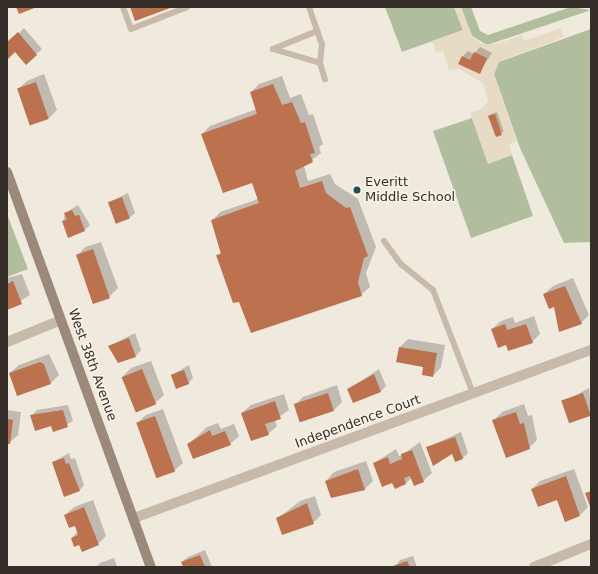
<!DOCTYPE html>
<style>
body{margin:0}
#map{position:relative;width:598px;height:574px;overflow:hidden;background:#f0e9dd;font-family:"DejaVu Sans",sans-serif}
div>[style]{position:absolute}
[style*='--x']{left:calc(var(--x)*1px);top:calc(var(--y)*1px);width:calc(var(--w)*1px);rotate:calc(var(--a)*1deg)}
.green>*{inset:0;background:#b1be9e}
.plaza>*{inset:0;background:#e7dbc6}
.shadow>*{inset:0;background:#0003;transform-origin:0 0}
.building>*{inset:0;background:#bc724f;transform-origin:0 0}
.service>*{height:6px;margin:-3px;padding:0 3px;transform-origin:3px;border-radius:3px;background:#c7baaa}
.minor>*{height:10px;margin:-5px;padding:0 5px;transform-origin:5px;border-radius:5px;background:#c7baaa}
.secondary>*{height:10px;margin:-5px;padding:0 5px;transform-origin:5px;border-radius:5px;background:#9b897c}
.dots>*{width:11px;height:11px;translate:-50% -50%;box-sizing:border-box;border:2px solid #f8f2e9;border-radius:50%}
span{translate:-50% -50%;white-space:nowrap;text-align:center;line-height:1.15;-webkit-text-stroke:3px #f8f2e9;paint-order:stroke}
.poi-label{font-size:13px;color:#352e29}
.left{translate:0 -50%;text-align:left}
.street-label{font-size:13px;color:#352e29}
.frame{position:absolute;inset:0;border:8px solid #352e29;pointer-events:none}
</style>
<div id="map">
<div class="green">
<i style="clip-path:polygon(385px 7px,454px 7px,463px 30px,402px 52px)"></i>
<i style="clip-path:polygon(461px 7px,471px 7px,480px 31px,488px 35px,571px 7px,591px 10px,487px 45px,472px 36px)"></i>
<i style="clip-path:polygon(591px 29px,591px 242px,564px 243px,520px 148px,494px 74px,499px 62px)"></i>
<i style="clip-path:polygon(472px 118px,488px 163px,512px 155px,533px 216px,471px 238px,433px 131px)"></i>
<i style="clip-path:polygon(7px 214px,28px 269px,7px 277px)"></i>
</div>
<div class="plaza">
<i style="clip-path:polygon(454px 7px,461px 7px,472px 36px,482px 44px,497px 44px,522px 35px,524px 41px,561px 28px,564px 37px,499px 62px,494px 74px,517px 141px,509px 145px,512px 155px,488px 164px,470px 113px,483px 108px,488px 101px,483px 83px,459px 69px,449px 70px,443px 51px,436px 52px,432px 41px,463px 30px)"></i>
</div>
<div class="shadow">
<i style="clip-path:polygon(24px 28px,42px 49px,26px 63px,16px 51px,7px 58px,7px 46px)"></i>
<i style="clip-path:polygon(480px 47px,492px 53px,479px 73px,463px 56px,468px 51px,474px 54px)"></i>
<i style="clip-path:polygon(44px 74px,57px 110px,49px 118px,31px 124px,18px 89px,27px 81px)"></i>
<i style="clip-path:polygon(282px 76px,290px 98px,301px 94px,309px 115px,313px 114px,323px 144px,319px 147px,321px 153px,304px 166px,308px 181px,330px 174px,335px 184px,358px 199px,376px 247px,366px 273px,370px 287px,361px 295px,239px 301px,217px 256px,222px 251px,212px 221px,220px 212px,258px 199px,253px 182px,202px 134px,210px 126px,257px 109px,251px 92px,259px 84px)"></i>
<i style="left:497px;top:112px;width:21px;height:9px;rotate:71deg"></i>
<i style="clip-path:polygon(128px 193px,135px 213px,129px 218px,110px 202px)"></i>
<i style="clip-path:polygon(78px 205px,90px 225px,85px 230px,63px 222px,65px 213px)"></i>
<i style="clip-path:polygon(101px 242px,118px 288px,109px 297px,77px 256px,85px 247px)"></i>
<i style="clip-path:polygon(22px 274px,30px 295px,7px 309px,7px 278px)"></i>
<i style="clip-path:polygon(573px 278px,589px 315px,581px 323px,544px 294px,553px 286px)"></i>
<i style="clip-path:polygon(534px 316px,540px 334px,532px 342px,507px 344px,492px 329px,501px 321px,513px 317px,515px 323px)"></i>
<i style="clip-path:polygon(135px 333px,141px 350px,136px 356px,109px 346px)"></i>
<i style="clip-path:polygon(408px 339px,445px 345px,441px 367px,433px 376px,400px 347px)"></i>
<i style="clip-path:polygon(49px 354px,59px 375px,51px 383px,18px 395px,10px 373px,19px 365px)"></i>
<i style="clip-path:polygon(151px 361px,164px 395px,155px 403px,122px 377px,131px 368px)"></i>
<i style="clip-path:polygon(189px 365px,193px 378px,188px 384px,172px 375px)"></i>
<i style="clip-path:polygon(379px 369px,386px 386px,380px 392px,349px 389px)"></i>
<i style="clip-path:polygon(337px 385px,342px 402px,334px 410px,301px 422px,295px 405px,303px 397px)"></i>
<i style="clip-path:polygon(589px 388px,591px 414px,572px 422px,563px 402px)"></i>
<i style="clip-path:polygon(284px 394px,289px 410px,275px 420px,277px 426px,268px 434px,242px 413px,251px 405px)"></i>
<i style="clip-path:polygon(524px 404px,528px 416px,532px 415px,537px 440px,529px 448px,494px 420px,502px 412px)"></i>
<i style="clip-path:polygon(68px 405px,73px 421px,54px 431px,52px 425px,31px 416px,37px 410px)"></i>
<i style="clip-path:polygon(163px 409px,183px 463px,174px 471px,137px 423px,146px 415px)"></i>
<i style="clip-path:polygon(7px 410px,21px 412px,18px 435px,9px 443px)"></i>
<i style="clip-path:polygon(218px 423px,221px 429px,234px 424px,239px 436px,230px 444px,189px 444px,207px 427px)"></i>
<i style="clip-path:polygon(461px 432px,468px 453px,463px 458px,452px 453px,434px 465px,428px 447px)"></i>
<i style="clip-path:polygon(420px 442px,432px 473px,423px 481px,412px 478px,406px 483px,393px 482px,374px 463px,396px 449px,399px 456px,402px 455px)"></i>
<i style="clip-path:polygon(69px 453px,71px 459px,75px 458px,84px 485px,79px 491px,53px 462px)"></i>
<i style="clip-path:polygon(366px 461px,373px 481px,365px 489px,332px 497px,326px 481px,334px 472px)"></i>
<i style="clip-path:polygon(574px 469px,588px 507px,580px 515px,565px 521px,557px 499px,532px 489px,540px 481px)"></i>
<i style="clip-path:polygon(315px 496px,321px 515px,313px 523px,277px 519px,300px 501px)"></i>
<i style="clip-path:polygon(93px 500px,106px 536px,98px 544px,80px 543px,72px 538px,78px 531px,76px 524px,65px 515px,74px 507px)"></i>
<i style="clip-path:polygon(205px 550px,212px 567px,184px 567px,182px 562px,188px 557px)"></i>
<i style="clip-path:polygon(413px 556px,417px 567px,395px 567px,400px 560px)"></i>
<i style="clip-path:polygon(114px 558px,117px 567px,96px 567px,100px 563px)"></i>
</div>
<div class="building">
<i style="clip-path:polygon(16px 7px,37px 7px,19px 14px)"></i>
<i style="clip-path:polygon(130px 7px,173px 7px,135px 21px)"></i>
<i style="clip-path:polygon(18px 32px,37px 55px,26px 65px,15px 52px,7px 60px,7px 42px)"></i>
<i style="clip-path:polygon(474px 52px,487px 58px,480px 74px,458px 64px,462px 56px,470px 60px)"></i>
<i style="left:36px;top:82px;width:39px;height:20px;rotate:71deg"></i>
<i style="clip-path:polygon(273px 84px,282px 105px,292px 102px,301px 123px,305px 122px,315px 153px,310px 154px,313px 162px,295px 171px,300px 188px,322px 181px,326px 193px,346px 208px,350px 207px,368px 256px,364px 258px,358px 282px,362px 296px,251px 333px,239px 302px,233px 303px,216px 255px,221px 254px,211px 220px,259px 203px,252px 183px,223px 193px,201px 134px,257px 114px,250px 92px)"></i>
<i style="clip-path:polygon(495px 114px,502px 135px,496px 137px,488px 116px)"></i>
<i style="left:122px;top:197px;width:23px;height:15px;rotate:70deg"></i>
<i style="clip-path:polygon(72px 210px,75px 216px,79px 215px,85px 231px,68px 238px,62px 221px,67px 220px,64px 213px)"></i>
<i style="left:93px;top:249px;width:52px;height:18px;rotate:71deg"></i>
<i style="clip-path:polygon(13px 281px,22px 304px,7px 310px,7px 284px)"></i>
<i style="clip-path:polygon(565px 286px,582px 324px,559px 332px,554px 307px,549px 309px,543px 294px)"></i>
<i style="clip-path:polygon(505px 324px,507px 330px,526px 324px,533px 343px,508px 351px,506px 345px,498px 348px,491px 329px)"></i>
<i style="clip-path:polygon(129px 338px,136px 357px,118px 363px,108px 346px)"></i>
<i style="clip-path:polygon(399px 347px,437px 353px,433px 377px,422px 375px,423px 367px,396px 362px)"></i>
<i style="clip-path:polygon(40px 362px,44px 364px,51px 384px,17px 396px,9px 373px)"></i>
<i style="left:142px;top:369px;width:38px;height:22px;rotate:68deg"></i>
<i style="left:184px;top:370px;width:15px;height:14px;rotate:70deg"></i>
<i style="clip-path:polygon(374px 374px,381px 392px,353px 403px,347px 389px)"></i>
<i style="left:328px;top:393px;width:19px;height:36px;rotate:72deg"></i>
<i style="left:583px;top:393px;width:24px;height:23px;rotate:71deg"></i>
<i style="clip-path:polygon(275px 401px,281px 419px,265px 424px,269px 435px,251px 441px,241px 413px)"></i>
<i style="clip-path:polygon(63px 410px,68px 427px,53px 432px,51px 426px,35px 431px,30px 415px)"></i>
<i style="clip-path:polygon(516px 412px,520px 424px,524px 423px,530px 449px,506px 458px,492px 420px)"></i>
<i style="left:155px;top:416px;width:59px;height:20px;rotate:70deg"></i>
<i style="clip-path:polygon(7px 419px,13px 420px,10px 444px,7px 444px)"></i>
<i style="clip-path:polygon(210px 430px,212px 436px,225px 431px,231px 445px,193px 459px,187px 444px)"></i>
<i style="clip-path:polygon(455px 437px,463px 459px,455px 462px,452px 454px,433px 466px,426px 447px)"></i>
<i style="clip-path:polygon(412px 450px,424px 482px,414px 486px,410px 476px,404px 478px,406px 484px,395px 489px,392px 483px,382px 487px,373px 463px,388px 457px,390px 464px,402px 459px,401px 454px)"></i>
<i style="clip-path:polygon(64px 458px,66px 464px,69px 463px,80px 491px,64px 497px,52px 462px)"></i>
<i style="clip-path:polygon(358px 469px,365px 490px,331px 498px,325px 481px)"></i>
<i style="clip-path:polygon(566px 476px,580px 516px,565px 522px,557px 500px,538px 507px,531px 489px)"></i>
<i style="clip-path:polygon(591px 491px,591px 509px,585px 493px)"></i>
<i style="clip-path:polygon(307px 503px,314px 524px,282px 535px,276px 518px)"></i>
<i style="clip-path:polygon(84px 507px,99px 545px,82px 552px,79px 545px,74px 547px,71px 538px,78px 535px,75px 526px,69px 528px,64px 515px)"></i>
<i style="clip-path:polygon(200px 555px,205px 567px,183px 567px,181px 562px)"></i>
<i style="clip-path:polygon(407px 561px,410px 567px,394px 567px,393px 566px)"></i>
</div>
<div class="service">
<i style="--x:123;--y:7;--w:23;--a:70"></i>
<i style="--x:131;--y:29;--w:60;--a:-21.4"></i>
<i style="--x:309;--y:7;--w:39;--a:71"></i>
<i style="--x:322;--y:44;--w:19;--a:96"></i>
<i style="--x:320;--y:63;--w:17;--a:73"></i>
<i style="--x:273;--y:49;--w:49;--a:16.6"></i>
<i style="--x:273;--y:49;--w:48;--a:-22.2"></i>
<i style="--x:384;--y:241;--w:29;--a:54"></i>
<i style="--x:401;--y:264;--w:41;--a:39.1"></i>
<i style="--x:433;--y:290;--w:110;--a:68.8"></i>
</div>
<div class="minor">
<i style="--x:7;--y:342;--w:58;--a:-22.2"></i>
<i style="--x:134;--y:518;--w:487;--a:-20.2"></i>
<i style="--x:534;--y:567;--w:61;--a:-22"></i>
</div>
<div class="secondary">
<i style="--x:7;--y:172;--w:420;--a:70"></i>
</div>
<div class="dots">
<i style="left:357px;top:190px;background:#224d54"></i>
</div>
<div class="poi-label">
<span class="left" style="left:365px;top:190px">Everitt<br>Middle School</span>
</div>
<div class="street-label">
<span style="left:92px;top:365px;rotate:70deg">West 38th Avenue</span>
<span style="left:358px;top:422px;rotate:-20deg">Independence Court</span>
</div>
<div class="frame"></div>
</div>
